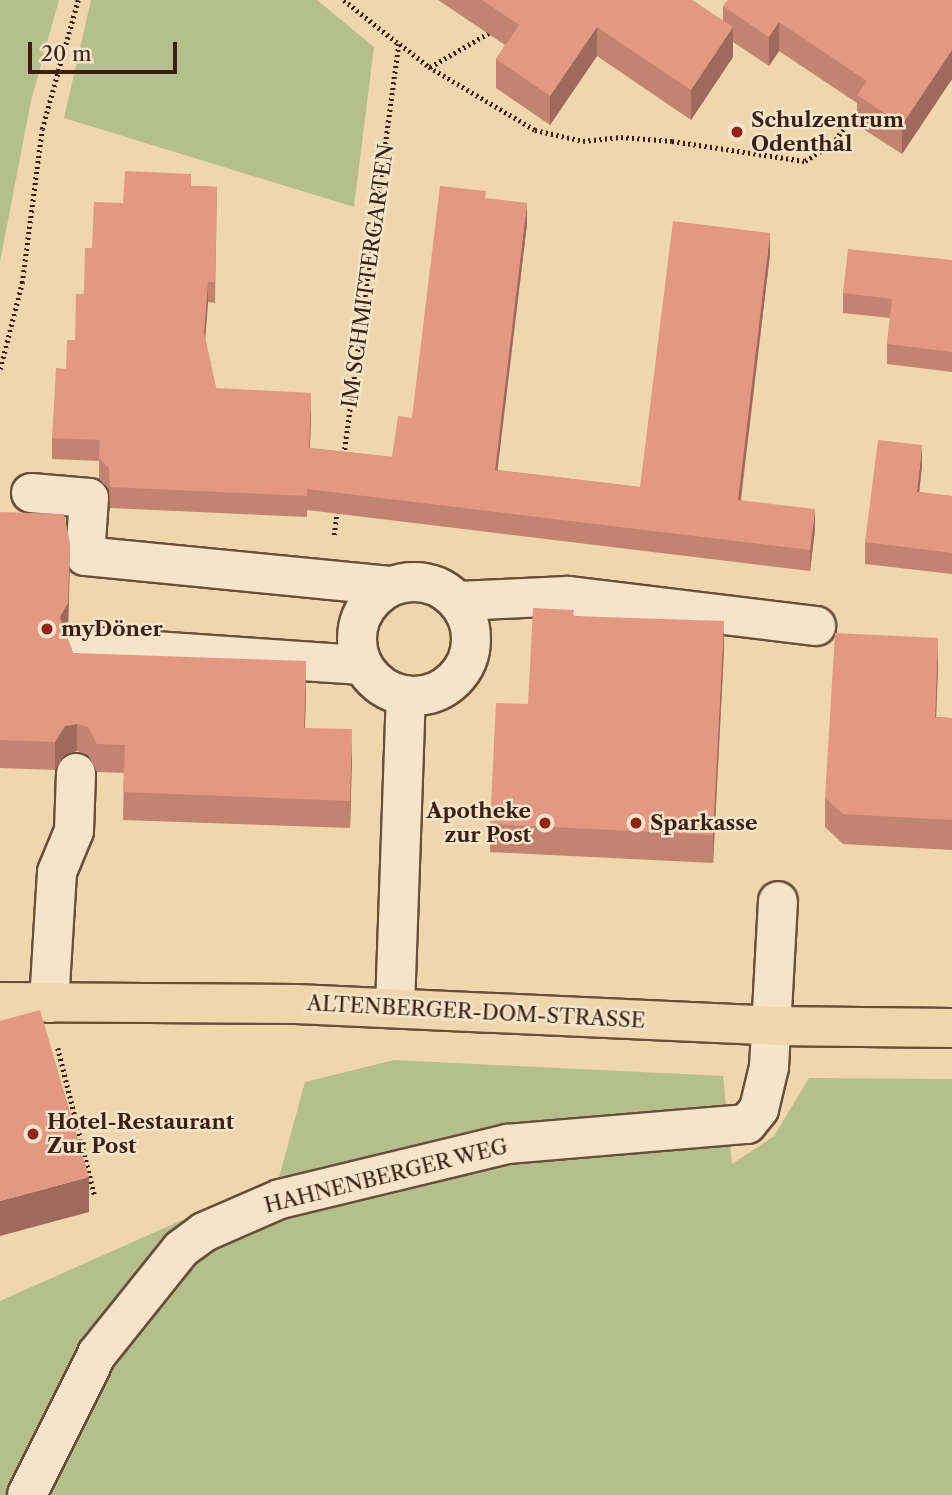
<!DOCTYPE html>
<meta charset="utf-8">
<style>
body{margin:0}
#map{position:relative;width:952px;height:1495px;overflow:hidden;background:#efd6ae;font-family:"Libre Caslon Text",serif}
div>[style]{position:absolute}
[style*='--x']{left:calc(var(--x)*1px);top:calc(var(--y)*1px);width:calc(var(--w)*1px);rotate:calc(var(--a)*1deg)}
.green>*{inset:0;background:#b5bf8e}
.path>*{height:4.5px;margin-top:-2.25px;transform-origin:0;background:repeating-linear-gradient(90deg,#3c2014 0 2px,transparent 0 5.5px)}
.roads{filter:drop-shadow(2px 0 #694e3a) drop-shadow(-2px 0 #694e3a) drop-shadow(0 2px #694e3a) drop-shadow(0 -2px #694e3a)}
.minor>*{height:38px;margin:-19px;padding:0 19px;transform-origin:19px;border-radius:19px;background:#f5e4ca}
.minor>.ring{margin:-19px;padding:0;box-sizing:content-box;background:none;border:38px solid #f5e4ca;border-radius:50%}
.major>*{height:38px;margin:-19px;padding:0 19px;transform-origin:19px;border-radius:19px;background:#efd6ae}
.wall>*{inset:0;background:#c38371}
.shaded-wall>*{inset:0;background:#9f6a5c}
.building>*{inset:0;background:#e39883}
.dots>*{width:19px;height:19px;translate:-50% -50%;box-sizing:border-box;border:4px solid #f5e4ca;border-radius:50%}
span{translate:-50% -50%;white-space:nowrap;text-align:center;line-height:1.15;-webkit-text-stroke:5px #f5e4ca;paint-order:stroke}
.poi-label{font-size:21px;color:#3c2014;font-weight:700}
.left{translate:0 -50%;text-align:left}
.right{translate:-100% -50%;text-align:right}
.street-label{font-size:21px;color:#3c2014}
.scale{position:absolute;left:28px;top:42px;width:149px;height:32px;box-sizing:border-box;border:4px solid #3c2014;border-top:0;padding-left:9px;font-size:21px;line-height:24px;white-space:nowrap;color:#3c2014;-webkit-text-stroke:5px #f5e4ca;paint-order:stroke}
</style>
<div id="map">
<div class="green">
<i style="clip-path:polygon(0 0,59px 0,31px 101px,0 262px)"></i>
<i style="clip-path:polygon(91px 0,317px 0,374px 47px,354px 207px,64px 118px)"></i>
<i style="clip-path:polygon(394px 1060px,723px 1076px,732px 1164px,774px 1136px,809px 1078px,952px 1079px,952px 1495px,0 1495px,0 1301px,279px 1177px,305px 1082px)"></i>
</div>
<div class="path">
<i style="--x:344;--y:0;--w:70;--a:38.7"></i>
<i style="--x:399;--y:44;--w:415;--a:97.6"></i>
<i style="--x:400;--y:44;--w:37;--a:38"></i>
<i style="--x:429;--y:67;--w:123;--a:30.7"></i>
<i style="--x:535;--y:130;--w:49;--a:12.9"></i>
<i style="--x:583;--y:141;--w:38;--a:-6"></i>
<i style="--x:621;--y:137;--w:51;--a:4.5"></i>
<i style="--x:672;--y:141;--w:134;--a:8.6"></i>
<i style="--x:805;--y:161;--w:32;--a:-32"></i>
<i style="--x:832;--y:144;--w:36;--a:-53"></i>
<i style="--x:430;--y:67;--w:72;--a:-30.1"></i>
<i style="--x:0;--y:369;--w:89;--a:-75.7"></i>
<i style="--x:22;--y:283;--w:155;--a:-82.6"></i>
<i style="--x:42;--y:129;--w:134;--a:-74.4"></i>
<i style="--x:334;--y:535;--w:26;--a:-83"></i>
<i style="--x:58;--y:1048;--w:153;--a:76"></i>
</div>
<div class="roads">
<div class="minor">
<i style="--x:31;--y:493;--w:58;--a:4.9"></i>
<i style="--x:89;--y:498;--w:58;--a:93.9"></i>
<i style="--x:85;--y:556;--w:305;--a:5.6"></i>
<i class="ring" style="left:357px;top:582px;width:76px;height:76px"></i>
<i style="--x:458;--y:601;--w:110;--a:-2.6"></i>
<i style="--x:568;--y:596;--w:250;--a:6.9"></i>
<i style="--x:82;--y:646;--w:280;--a:3.9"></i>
<i style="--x:49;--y:1003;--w:131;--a:-86.5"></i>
<i style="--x:57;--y:872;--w:44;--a:-67.5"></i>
<i style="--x:74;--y:831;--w:58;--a:-88"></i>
<i style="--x:395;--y:1007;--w:309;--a:-88"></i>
<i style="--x:27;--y:1495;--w:157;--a:-63.6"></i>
<i style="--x:97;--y:1354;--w:134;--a:-51.3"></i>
<i style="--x:181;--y:1249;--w:29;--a:-36"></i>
<i style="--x:204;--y:1232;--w:83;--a:-23.5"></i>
<i style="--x:280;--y:1199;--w:234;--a:-13.6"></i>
<i style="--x:507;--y:1144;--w:241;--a:-4.8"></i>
<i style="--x:747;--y:1124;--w:19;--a:-51"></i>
<i style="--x:759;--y:1109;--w:43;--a:-76.6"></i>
<i style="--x:769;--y:1067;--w:166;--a:-86.9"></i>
</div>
<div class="major">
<i style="--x:0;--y:1002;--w:296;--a:0.4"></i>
<i style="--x:296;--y:1004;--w:477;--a:2.6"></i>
<i style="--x:772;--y:1026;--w:180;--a:0.6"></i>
</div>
</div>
<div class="wall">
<i style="clip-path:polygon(438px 0,692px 0,723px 21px,723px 6px,952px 0,952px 79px,902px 154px,857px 125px,857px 103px,779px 51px,769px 66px,733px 42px,733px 57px,691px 120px,597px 56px,550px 125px,496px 88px,496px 59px,505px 45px)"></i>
<i style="clip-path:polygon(191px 186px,217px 187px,215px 303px,208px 302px,205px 338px,216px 388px,311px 414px,310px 448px,392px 457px,412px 418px,486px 199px,527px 224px,497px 470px,640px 487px,770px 254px,741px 500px,815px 529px,810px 571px,307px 510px,307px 517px,110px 508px,109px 489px,99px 479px,99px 461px,52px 459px,52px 438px,66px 369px,75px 340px,92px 248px,123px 203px)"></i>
<i style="clip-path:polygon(952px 260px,952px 372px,887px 364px,887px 344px,890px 318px,843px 313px,843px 293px)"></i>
<i style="clip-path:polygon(922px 466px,919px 492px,952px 496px,952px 574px,865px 564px,865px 542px)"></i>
<i style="clip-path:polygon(0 512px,70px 571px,68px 630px,66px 634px,73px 653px,306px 689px,305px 728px,352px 757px,350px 828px,123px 820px,124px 773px,97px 772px,88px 755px,77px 751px,65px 754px,55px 770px,0 768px)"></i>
<i style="clip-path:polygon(574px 616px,724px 649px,713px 863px,490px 852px,490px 824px,528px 704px)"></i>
<i style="clip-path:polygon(938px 667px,936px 717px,952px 718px,952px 850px,843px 844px,825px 827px,825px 798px)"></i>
</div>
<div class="shaded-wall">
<i style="clip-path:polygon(779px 22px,779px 51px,769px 66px,769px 37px)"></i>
<i style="clip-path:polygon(597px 27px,597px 56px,550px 125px,550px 96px)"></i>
<i style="clip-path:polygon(733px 27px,733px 57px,691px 120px,691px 90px)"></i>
<i style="clip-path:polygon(952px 50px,952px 79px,902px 154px,902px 125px)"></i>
<i style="clip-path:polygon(527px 203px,527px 224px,495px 491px,495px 470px)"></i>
<i style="clip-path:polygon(770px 233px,770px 254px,738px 520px,738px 500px)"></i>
<i style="clip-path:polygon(208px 282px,208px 302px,204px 354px,204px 333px)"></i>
<i style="clip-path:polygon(311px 393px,311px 414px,309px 468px,309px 448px)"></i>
<i style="clip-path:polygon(922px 445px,922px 466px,917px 513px,917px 492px)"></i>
<i style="clip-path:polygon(815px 509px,815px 529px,810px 571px,810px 550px)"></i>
<i style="clip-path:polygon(70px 543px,68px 630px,60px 645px,60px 617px)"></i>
<i style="clip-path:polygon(724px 621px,724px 649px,713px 863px,713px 835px)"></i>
<i style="clip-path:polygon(938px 638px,938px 667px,935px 746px,935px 717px)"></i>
<i style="clip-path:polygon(306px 661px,306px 689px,304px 755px,304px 728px)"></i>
<i style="clip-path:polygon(77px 724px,77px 751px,65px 754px,55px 770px,55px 742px,65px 726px)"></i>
<i style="clip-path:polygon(352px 729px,352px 757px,350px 828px,350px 801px)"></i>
<i style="clip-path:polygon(89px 1177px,89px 1212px,0 1236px,0 1201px)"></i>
</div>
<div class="building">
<i style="clip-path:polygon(482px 0,692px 0,733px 27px,691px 90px,597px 27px,550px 96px,496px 59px,519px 25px)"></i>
<i style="clip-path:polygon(728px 0,952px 0,952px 50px,902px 125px,857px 95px,867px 81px,779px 22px,769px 37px,723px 6px)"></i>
<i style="clip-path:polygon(125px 171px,191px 174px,191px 186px,217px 187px,215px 282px,208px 282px,204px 333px,216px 388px,311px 393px,309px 448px,392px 457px,398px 416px,412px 418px,440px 186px,486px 191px,485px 198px,527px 203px,495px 470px,640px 487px,673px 221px,770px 233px,738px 500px,815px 509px,810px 550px,307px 489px,307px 496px,110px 487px,109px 468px,99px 458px,100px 440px,52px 438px,56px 368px,66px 369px,67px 340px,75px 340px,76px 294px,84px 294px,85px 248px,92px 248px,94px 202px,123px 203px)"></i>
<i style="clip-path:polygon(848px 249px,952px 260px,952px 352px,887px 344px,892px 299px,843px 293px)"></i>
<i style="clip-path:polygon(878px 440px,922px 445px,917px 492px,952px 496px,952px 553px,865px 542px)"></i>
<i style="clip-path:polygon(0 512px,64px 514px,70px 543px,68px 603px,60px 617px,73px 653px,306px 661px,304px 728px,352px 729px,350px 801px,123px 792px,125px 745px,97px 744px,88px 727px,77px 724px,65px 726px,55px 742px,0 740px)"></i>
<i style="clip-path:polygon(533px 608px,574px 610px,573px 616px,724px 621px,713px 835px,490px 824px,496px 703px,528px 704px)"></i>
<i style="clip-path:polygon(835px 633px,938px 638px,935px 717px,952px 718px,952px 820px,843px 814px,825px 798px)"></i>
<i style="clip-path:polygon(40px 1010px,89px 1177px,0 1201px,0 1021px)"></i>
</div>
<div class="dots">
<i style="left:737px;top:132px;background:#8f2418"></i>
<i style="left:47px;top:629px;background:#8f2418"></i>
<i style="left:545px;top:823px;background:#8f2418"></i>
<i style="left:636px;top:823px;background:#8f2418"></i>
<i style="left:33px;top:1134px;background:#8f2418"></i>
</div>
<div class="poi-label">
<span class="left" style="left:751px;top:132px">Schulzentrum<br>Odenthal</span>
<span class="left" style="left:61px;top:629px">myDöner</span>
<span class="right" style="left:531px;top:823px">Apotheke<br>zur Post</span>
<span class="left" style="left:650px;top:823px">Sparkasse</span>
<span class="left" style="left:47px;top:1134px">Hotel-Restaurant<br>Zur Post</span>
</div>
<div class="street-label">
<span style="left:368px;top:276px;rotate:-82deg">IM SCHMITTERGARTEN</span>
<span style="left:476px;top:1012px;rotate:3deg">ALTENBERGER-DOM-STRASSE</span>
<span style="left:386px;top:1176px;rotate:-14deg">HAHNENBERGER WEG</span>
</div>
<div class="scale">20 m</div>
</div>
